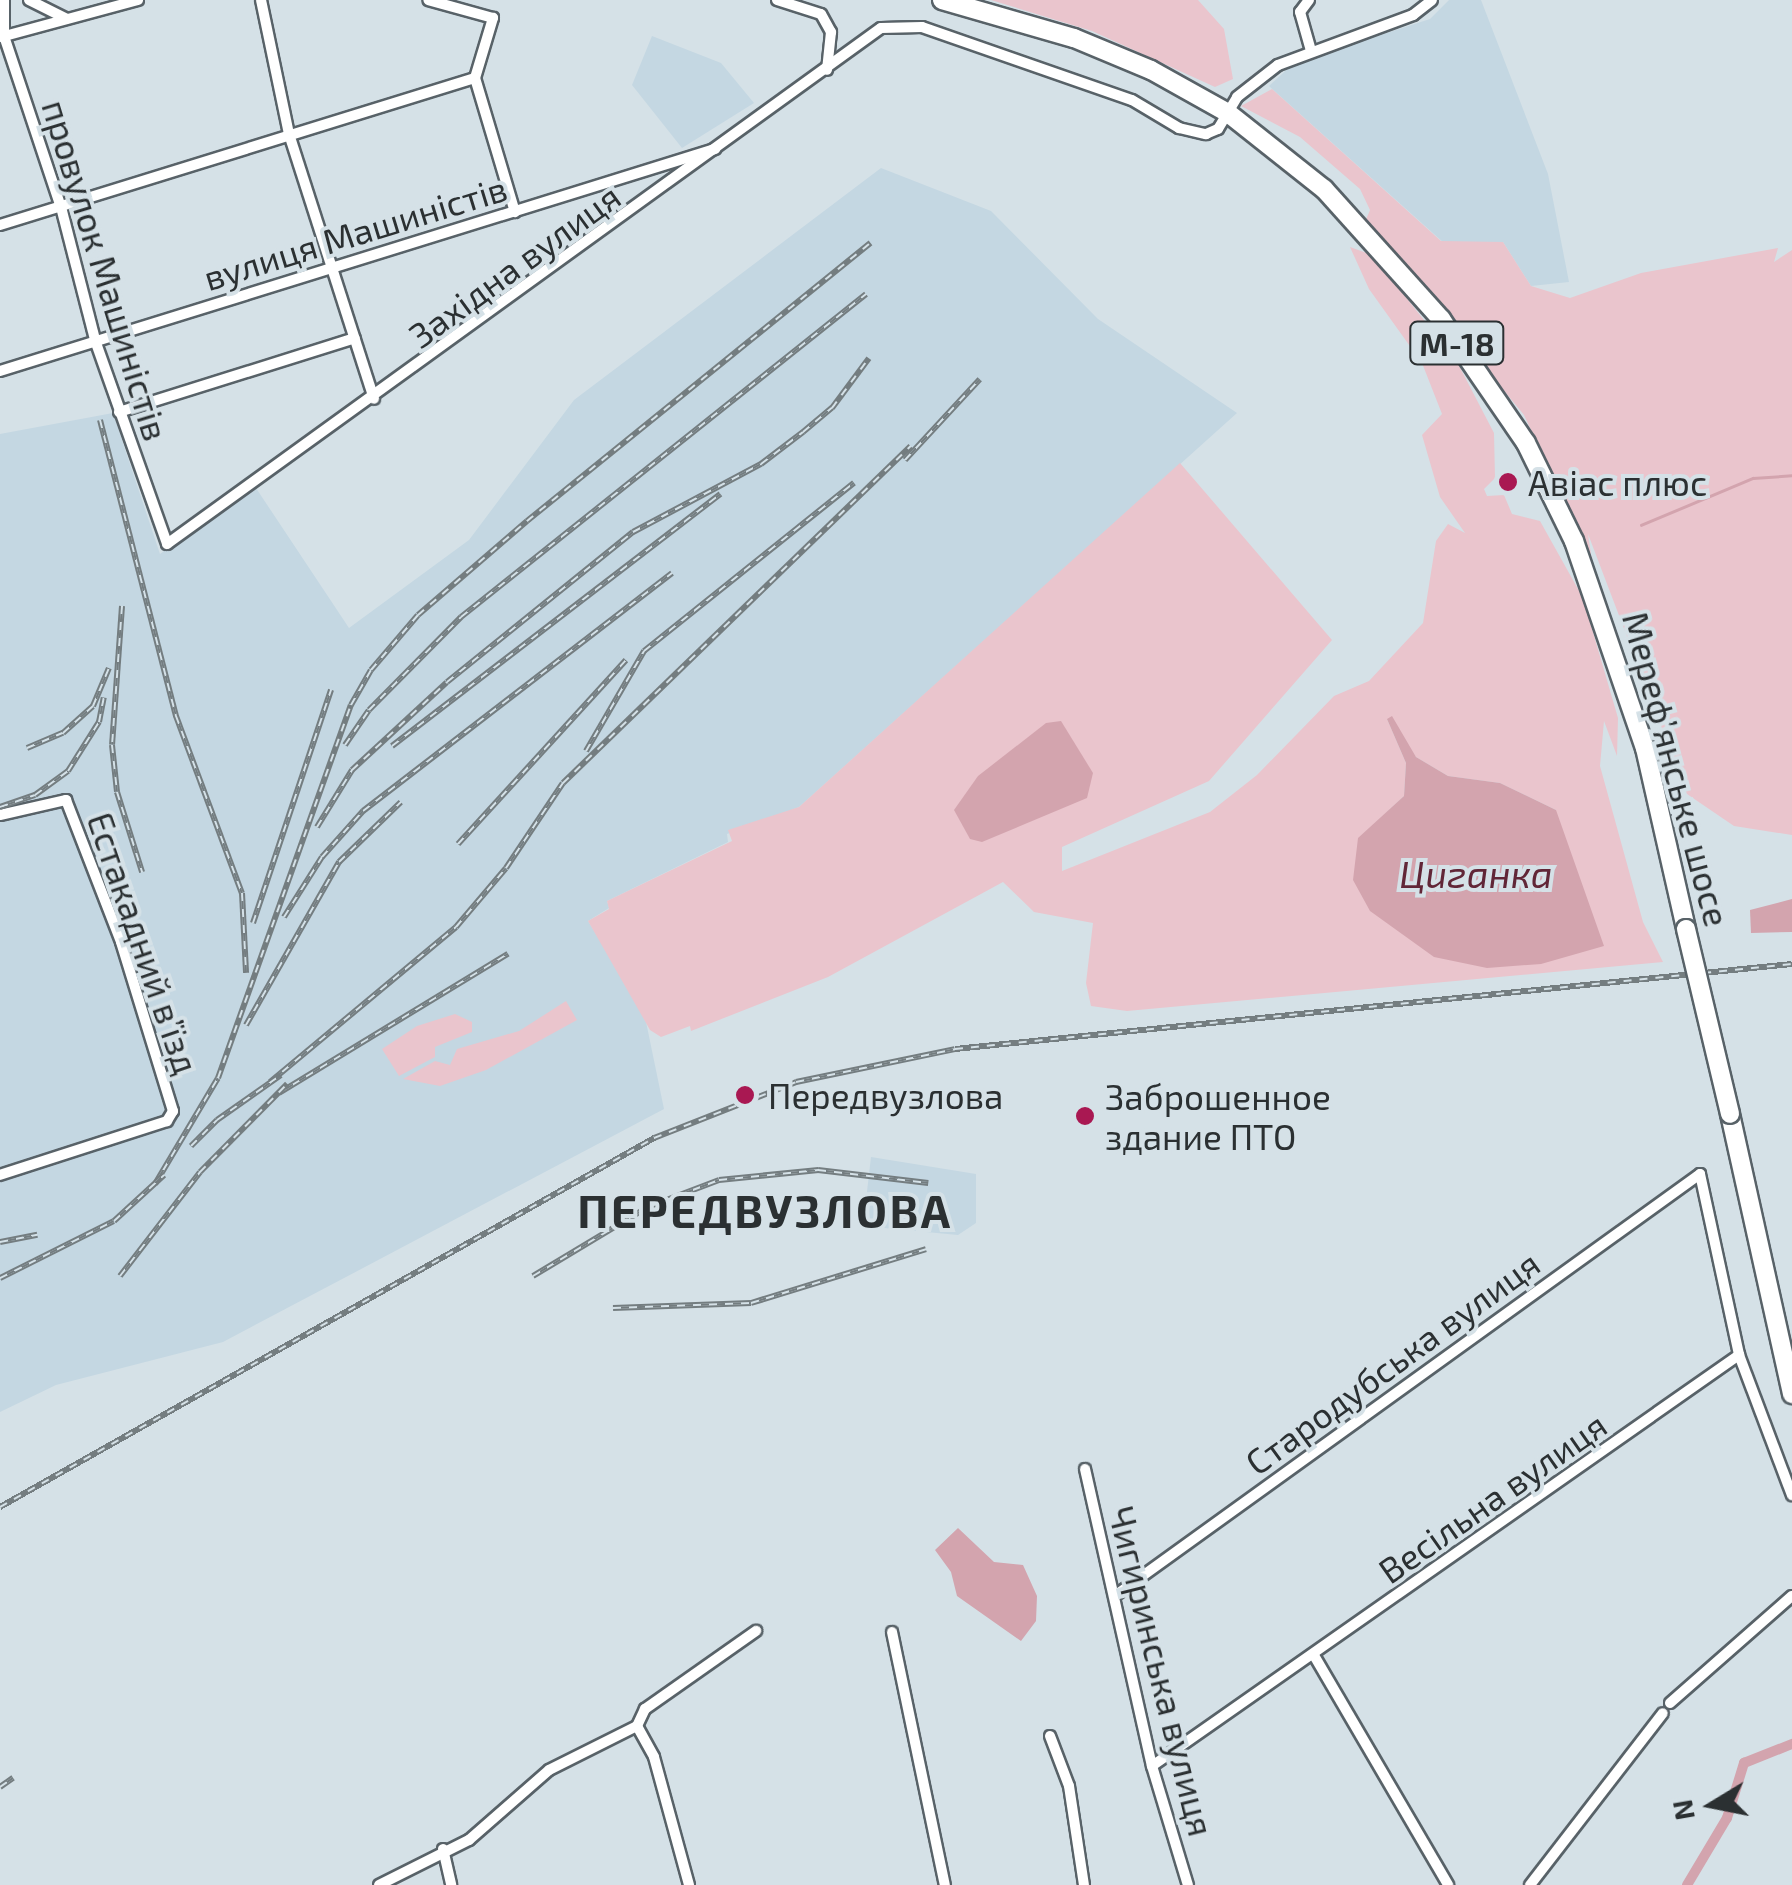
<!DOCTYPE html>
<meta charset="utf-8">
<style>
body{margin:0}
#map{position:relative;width:1792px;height:1885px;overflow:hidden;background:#d5e1e7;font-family:"Exo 2",sans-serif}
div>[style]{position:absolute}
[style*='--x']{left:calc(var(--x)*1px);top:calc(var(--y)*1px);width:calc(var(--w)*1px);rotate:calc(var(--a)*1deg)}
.built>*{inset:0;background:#c4d7e2}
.green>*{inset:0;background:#eac5cd}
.water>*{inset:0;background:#d3a4ae}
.stream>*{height:2.5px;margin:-1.25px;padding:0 1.25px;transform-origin:1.25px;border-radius:1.25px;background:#d3a4ae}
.canal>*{height:10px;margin:-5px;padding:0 5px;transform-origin:5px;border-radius:5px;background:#d3a4ae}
.roads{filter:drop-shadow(2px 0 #586268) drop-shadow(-2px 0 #586268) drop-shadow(0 2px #586268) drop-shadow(0 -2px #586268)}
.minor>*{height:10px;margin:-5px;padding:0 5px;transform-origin:5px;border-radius:5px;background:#fff}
.trunk>*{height:18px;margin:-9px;padding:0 9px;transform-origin:9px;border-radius:9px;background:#fff}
.rail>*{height:6px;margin-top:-3px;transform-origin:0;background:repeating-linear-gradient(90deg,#d5e1e7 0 8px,#747d80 0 16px);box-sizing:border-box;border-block:2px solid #747d80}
.bridges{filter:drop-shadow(2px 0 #586268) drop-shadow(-2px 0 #586268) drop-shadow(0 2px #586268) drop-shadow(0 -2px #586268)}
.trunk-bridge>*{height:18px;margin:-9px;padding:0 9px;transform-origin:9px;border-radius:9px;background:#fff}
.dots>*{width:28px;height:28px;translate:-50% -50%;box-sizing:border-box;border:5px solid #d5e1e7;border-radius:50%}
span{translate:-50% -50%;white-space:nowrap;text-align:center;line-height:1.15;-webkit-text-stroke:8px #d5e1e7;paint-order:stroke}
.shield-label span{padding:2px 8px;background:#d5e1e7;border:2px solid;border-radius:8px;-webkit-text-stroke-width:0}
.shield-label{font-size:32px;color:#2b3032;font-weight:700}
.street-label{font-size:35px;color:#2b3032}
.poi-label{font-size:35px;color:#2b3032}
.left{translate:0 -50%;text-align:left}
.water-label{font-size:38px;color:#612637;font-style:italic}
.district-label{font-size:45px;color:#2b3032;font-weight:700;letter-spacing:2.5px}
.north{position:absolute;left:1662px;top:1755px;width:100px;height:100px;-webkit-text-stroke:8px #d5e1e7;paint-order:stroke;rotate:260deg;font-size:28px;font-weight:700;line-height:40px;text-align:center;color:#2b3032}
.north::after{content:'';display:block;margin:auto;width:35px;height:45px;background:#2b3032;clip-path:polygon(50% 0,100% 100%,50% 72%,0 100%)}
</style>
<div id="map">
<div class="built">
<i style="clip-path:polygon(1449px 0,1481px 0,1548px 174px,1569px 282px,1531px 286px,1503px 242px,1444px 243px,1269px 86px,1294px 63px,1430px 19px)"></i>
<i style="clip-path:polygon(652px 36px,721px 63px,754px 103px,682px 148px,632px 85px)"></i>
<i style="clip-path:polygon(881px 168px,991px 211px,1098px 319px,1237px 413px,799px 807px,727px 834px,728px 842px,607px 901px,609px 908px,588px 921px,644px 1012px,664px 1109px,223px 1342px,56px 1385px,0 1412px,0 434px,113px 413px,160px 554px,254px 485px,349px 628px,469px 540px,574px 400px)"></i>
<i style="clip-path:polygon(871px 1157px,976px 1174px,976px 1223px,958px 1235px,863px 1226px)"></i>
</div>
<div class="green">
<i style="clip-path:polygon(991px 0,1198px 0,1224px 29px,1233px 79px,1215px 87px,1092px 31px)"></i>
<i style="clip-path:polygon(1272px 89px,1441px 241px,1503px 242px,1531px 286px,1570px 298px,1641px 273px,1778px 248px,1774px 262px,1792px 250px,1792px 835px,1734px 826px,1687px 794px,1588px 534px,1592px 561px,1524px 415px,1365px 222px,1370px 210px,1360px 189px,1300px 137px,1241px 106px)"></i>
<i style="clip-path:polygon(evenodd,1350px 247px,1372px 255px,1456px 360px,1494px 433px,1495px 478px,1484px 489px,1487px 496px,1504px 495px,1512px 514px,1540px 521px,1583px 598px,1618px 718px,1617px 756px,1604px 721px,1600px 766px,1643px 922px,1663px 962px,1127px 1011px,1091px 1006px,1086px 983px,1093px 923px,1034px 912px,1003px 882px,828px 977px,691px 1031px,690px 1026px,661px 1037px,650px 1030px,588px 921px,609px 909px,607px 901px,732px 841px,728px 830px,799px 807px,1180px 463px,1332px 640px,1209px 781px,1062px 847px,1062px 871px,1210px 812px,1257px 775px,1334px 696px,1369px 681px,1423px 623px,1436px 541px,1448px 524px,1465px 533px,1440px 497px,1422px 435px,1442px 414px,1422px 363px,1369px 289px,1350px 247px,1387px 719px,1416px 757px,1448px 776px,1500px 783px,1556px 810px,1358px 839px,1404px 796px,1406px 763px,1387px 719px)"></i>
<i style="clip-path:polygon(566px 1001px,577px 1020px,486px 1070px,440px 1086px,403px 1079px,435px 1061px,450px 1065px,457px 1049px,519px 1031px)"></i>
<i style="clip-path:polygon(455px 1014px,472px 1022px,472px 1032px,435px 1047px,435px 1057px,399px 1076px,382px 1049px,417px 1026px)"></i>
</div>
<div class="water">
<i style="clip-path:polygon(1392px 716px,1416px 757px,1448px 776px,1500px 783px,1556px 810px,1604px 946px,1541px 964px,1487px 968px,1434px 957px,1370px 911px,1353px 880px,1358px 838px,1404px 796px,1406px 763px,1387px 719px)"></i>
<i style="clip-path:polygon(1061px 721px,1093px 773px,1087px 798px,982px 842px,970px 839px,954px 810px,978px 776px,1046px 723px)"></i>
<i style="clip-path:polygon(1792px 899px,1792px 932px,1751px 933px,1750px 910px)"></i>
<i style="clip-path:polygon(958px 1528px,994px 1562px,1023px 1565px,1037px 1596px,1036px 1621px,1021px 1641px,957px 1596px,951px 1572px,935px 1550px)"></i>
</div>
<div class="stream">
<i style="--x:1641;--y:525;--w:121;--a:-22.8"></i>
<i style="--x:1753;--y:478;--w:39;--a:-4"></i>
</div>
<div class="canal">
<i style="--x:1687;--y:1885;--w:78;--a:-59.2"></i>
<i style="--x:1727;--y:1818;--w:58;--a:-72.8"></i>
<i style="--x:1744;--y:1763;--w:52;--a:-21.6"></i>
</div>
<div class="roads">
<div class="minor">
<i style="--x:4;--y:0;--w:36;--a:90"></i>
<i style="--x:4;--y:36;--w:180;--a:71.6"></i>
<i style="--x:61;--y:207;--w:140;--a:75.6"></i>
<i style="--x:96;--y:343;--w:213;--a:70.5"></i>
<i style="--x:167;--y:544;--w:881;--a:-35.86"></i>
<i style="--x:881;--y:28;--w:41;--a:-1.4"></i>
<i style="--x:922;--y:27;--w:222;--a:19.2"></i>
<i style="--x:1132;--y:100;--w:55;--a:30.8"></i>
<i style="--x:1179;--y:128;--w:28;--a:13"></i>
<i style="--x:1206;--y:134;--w:13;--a:-23"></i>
<i style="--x:1218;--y:129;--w:37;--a:-59"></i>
<i style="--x:1237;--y:97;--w:52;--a:-38"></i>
<i style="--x:1278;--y:65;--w:144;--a:-20.3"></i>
<i style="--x:1413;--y:15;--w:24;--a:-38"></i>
<i style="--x:29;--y:0;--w:42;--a:26.6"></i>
<i style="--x:261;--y:0;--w:137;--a:78.2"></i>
<i style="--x:289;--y:134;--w:278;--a:72.2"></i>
<i style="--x:777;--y:0;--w:46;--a:17.7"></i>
<i style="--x:821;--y:14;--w:21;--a:61"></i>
<i style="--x:831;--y:32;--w:38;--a:96"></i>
<i style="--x:1309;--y:0;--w:15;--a:127"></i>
<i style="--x:1300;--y:12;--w:41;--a:74.2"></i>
<i style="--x:1;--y:37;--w:142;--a:-15.1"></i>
<i style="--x:475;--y:78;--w:140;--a:73.4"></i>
<i style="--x:0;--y:225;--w:497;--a:-17.2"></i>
<i style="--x:475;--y:78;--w:63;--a:-73.3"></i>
<i style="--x:493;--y:18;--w:67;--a:-164.5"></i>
<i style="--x:0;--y:371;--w:749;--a:-17.25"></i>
<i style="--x:119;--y:412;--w:247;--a:-17.4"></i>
<i style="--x:0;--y:815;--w:68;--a:-12.8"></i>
<i style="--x:66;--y:800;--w:152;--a:68.8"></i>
<i style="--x:121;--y:942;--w:177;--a:72.9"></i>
<i style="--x:173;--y:1111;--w:12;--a:121"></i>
<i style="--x:167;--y:1121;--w:176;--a:162.1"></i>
<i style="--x:1085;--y:1469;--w:304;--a:77.3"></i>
<i style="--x:1152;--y:1766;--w:124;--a:73.2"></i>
<i style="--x:1116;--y:1595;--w:720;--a:-35.79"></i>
<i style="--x:1700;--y:1174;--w:185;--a:77.8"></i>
<i style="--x:1739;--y:1355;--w:150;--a:69.3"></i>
<i style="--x:892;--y:1632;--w:258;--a:78.2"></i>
<i style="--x:1315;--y:1657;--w:264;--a:59.7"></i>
<i style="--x:1670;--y:1703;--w:162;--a:-41.3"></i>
<i style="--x:637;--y:1726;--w:35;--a:61"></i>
<i style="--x:654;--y:1757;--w:133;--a:74.7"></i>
<i style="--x:1050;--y:1736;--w:53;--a:69.2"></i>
<i style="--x:1069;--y:1786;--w:100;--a:81.4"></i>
<i style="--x:1152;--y:1766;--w:717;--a:-35"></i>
<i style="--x:443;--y:1849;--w:37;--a:77"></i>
<i style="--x:379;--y:1885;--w:101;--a:-26.6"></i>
<i style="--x:469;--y:1840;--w:106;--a:-41.2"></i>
<i style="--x:549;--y:1770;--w:98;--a:-26.6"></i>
<i style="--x:637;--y:1726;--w:19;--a:-65"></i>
<i style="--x:645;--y:1709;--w:136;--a:-35.1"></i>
<i style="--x:1530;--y:1885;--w:217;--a:-52.3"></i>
</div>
<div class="trunk">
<i style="--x:942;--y:0;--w:137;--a:16.1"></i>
<i style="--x:1074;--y:38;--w:83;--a:22.6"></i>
<i style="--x:1151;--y:70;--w:88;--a:29.2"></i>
<i style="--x:1228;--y:113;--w:122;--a:38.4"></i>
<i style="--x:1324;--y:189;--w:175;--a:48"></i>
<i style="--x:1441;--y:319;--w:150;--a:55.6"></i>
<i style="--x:1526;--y:443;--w:109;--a:63.9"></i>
<i style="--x:1574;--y:541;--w:219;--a:71.1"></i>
<i style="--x:1645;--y:748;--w:186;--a:77.2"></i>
<i style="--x:1730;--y:1114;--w:287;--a:77.5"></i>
</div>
</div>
<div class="rail">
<i style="--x:100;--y:420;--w:306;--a:75.6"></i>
<i style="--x:176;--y:716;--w:189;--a:69.6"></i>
<i style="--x:242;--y:893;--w:80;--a:87.1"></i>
<i style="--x:905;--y:460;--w:110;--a:-47.2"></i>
<i style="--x:122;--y:606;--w:139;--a:94.1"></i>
<i style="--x:112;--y:745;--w:47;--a:83.9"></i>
<i style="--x:117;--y:792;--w:84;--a:72.6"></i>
<i style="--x:345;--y:745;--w:42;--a:-55.6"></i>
<i style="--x:369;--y:710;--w:131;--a:-45.3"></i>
<i style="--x:461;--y:617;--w:518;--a:-38.57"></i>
<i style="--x:392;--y:746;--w:414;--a:-37.5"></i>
<i style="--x:27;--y:748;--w:39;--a:-23"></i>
<i style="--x:63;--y:733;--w:40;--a:-42"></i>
<i style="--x:93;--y:706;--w:41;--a:-67.2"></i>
<i style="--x:586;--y:751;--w:116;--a:-59.9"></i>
<i style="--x:644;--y:651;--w:269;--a:-38.7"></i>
<i style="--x:0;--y:807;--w:37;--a:-19"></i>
<i style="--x:35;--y:795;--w:41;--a:-36"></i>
<i style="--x:68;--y:771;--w:58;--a:-57.7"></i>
<i style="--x:99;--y:722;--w:25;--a:-79"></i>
<i style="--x:317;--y:827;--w:67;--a:-58.4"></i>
<i style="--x:352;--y:770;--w:129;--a:-42.8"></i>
<i style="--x:447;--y:682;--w:239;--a:-38.9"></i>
<i style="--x:633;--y:532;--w:145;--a:-28"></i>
<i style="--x:761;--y:464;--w:53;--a:-37.3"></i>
<i style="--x:803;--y:432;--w:38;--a:-40"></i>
<i style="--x:832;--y:408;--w:62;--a:-53.5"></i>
<i style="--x:458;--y:844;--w:249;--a:-47.6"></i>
<i style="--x:284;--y:917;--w:71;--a:-57.7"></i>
<i style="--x:322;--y:857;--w:62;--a:-48.3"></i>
<i style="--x:363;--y:811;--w:390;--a:-37.6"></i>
<i style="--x:253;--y:923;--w:246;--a:-71.5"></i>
<i style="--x:246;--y:1025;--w:188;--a:-60.3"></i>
<i style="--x:339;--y:862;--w:86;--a:-44.1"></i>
<i style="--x:270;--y:1082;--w:242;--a:-39.8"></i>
<i style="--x:456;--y:927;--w:77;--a:-49.7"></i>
<i style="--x:506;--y:868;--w:102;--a:-56.2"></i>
<i style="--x:563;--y:783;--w:484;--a:-44.1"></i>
<i style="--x:279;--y:1093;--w:268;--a:-31.3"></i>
<i style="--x:191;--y:1146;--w:37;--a:-45"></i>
<i style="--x:217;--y:1120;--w:78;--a:-35.1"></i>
<i style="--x:155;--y:1184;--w:123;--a:-59.3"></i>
<i style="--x:218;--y:1078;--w:396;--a:-70.4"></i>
<i style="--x:351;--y:705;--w:40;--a:-60.3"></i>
<i style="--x:371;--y:670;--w:72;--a:-49.5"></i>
<i style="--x:418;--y:615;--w:144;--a:-40.8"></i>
<i style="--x:527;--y:521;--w:442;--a:-39"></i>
<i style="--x:0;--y:1242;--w:38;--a:-11"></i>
<i style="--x:120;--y:1276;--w:131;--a:-52.4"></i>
<i style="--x:200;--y:1172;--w:124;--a:-45.3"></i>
<i style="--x:533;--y:1276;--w:134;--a:-31"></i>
<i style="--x:648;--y:1207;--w:76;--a:-20.8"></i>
<i style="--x:719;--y:1180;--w:100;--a:-5.8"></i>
<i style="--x:818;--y:1170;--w:111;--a:6.7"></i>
<i style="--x:0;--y:1278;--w:127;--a:-26.6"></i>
<i style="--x:114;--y:1221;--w:68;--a:-42.6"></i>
<i style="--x:613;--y:1308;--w:138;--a:-2.1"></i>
<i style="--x:751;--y:1303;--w:183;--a:-17.1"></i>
<i style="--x:0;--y:1507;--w:751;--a:-29.43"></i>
<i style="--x:654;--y:1138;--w:153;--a:-21.5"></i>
<i style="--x:796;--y:1082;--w:162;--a:-11.7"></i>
<i style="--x:955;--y:1049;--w:841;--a:-5.8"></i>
<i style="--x:0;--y:1787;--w:16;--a:-35"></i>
</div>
<div class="bridges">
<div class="trunk-bridge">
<i style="--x:1686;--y:929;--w:190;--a:76.6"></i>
</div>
</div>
<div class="dots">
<i style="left:1508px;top:482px;background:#a91852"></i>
<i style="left:745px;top:1095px;background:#a91852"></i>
<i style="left:1085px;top:1116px;background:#a91852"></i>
</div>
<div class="shield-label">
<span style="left:1457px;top:343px">М-18</span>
</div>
<div class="street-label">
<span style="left:355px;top:232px;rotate:-17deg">вулиця Машиністів</span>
<span style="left:514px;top:265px;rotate:-36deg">Західна вулиця</span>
<span style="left:106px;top:270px;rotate:73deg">провулок Машиністів</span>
<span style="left:1677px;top:769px;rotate:75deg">Мереф’янське шосе</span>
<span style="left:144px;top:943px;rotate:71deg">Естакадний в’їзд</span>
<span style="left:1392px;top:1362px;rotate:-36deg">Стародубська вулиця</span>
<span style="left:1492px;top:1497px;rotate:-35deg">Весільна вулиця</span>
<span style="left:1162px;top:1671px;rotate:76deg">Чигиринська вулиця</span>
</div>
<div class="poi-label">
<span class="left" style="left:1528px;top:482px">Авіас плюс</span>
<span class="left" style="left:768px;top:1095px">Передвузлова</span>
<span class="left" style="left:1105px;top:1116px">Заброшенное<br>здание ПТО</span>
</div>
<div class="water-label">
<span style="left:1476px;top:874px">Циганка</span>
</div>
<div class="district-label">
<span style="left:765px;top:1211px">ПЕРЕДВУЗЛОВА</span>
</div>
<div class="north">N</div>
</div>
